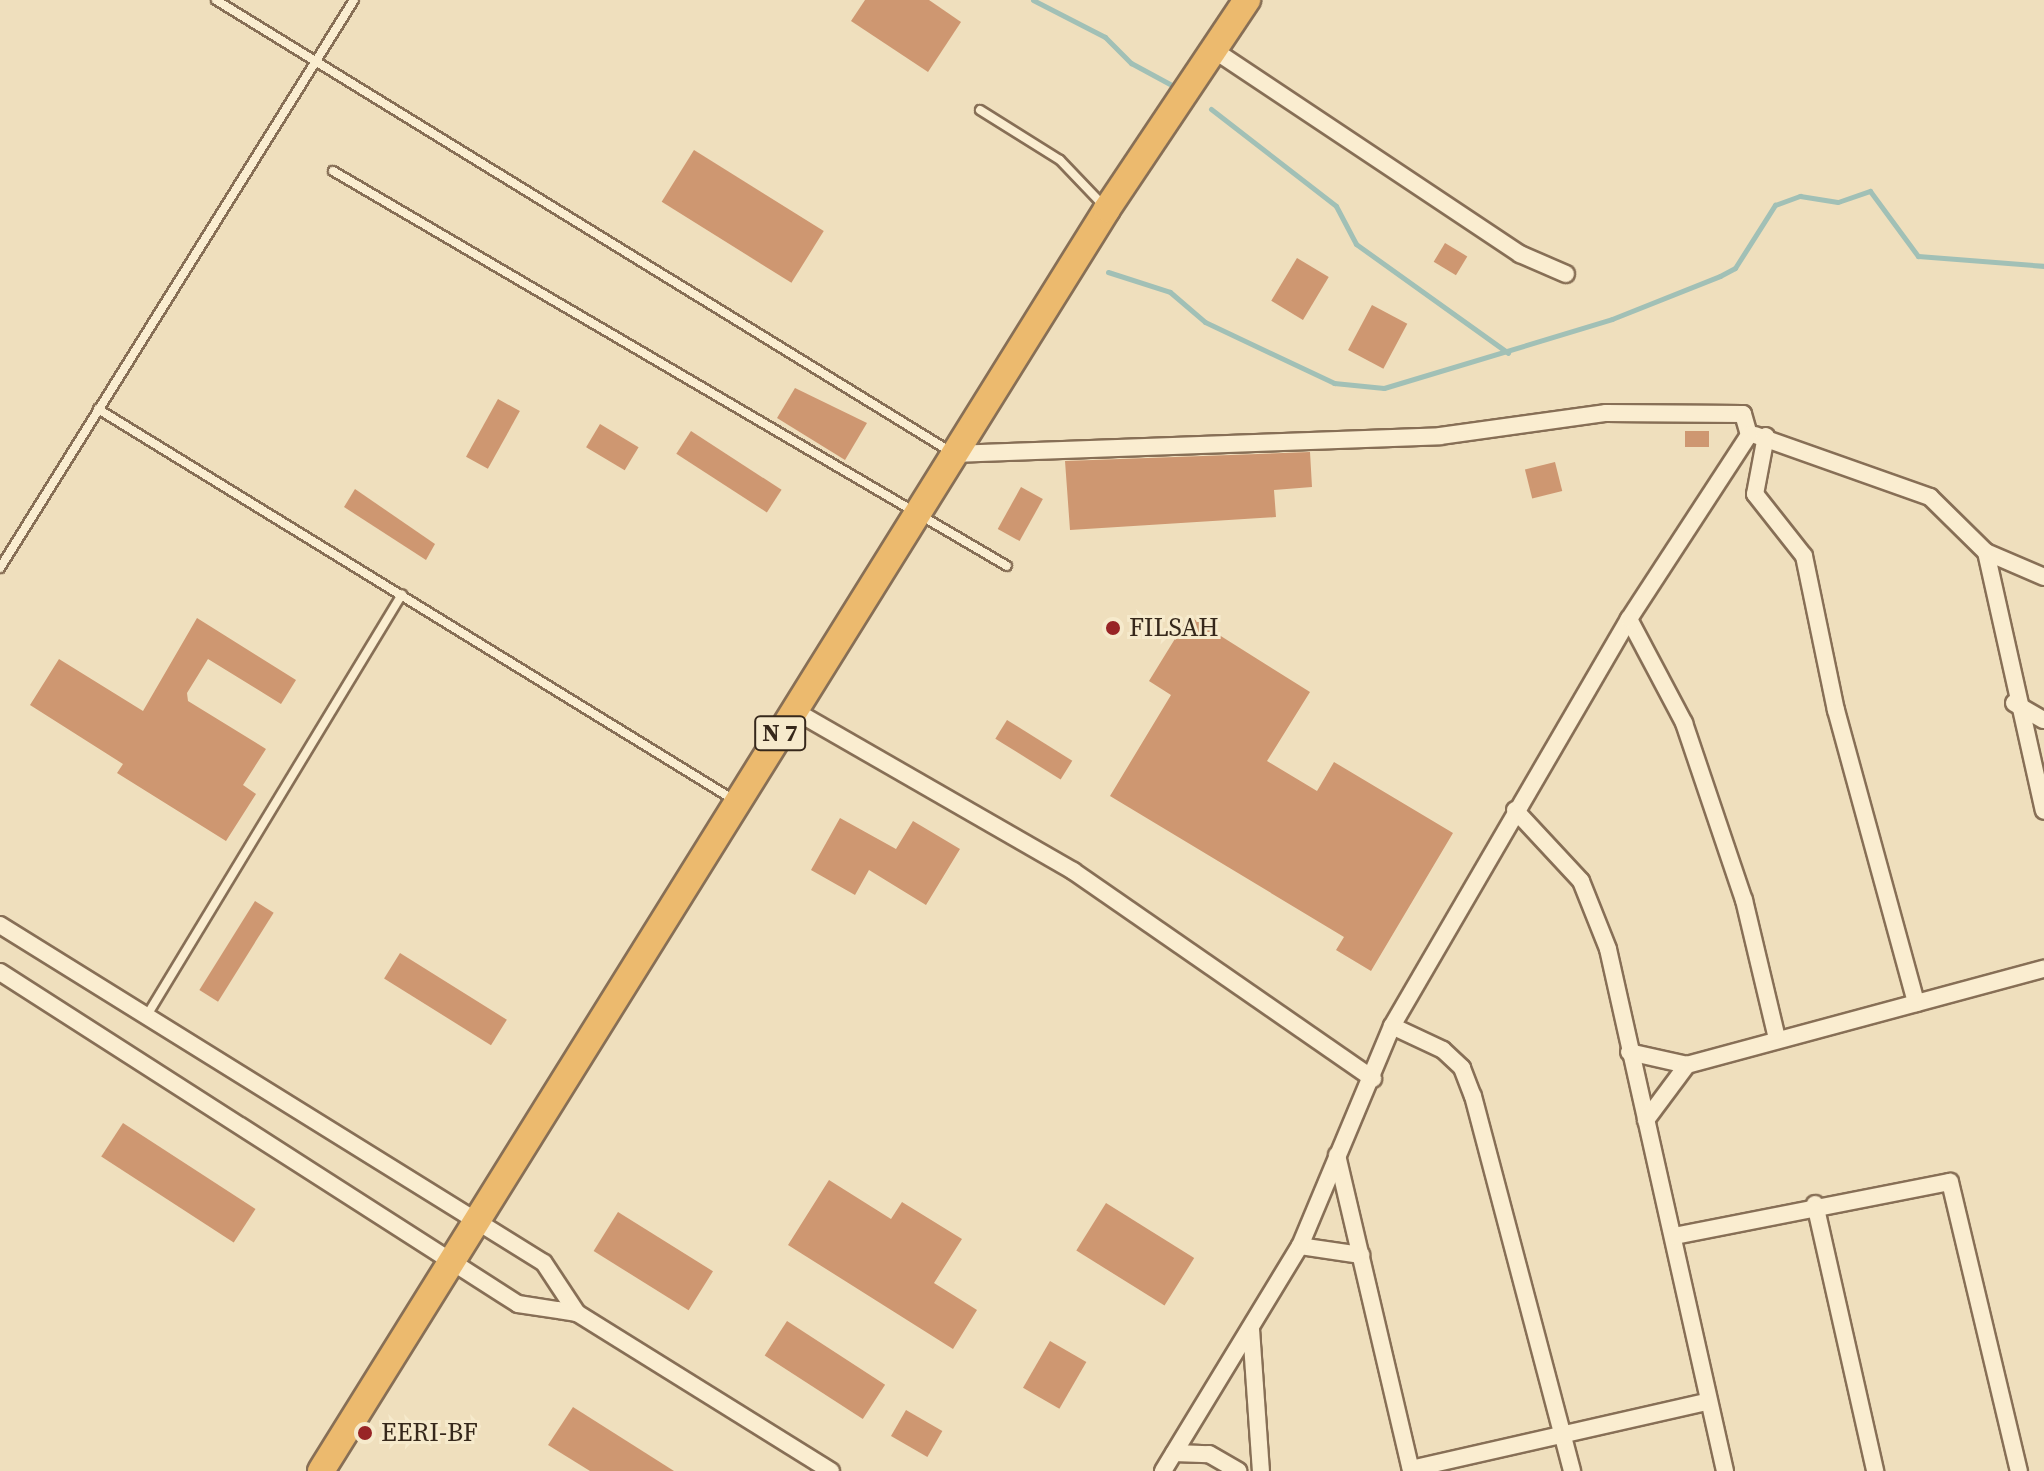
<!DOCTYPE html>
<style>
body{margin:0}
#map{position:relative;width:2044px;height:1471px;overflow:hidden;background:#efdfbd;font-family:"Source Serif 4",serif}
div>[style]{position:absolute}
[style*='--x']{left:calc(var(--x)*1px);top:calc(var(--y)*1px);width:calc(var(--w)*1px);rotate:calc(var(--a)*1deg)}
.stream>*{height:5px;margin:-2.5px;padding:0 2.5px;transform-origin:2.5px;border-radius:2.5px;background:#a1c0b6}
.building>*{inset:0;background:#ce9771;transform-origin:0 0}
.roads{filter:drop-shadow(2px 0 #876f56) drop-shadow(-2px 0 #876f56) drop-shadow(0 2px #876f56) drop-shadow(0 -2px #876f56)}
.service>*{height:8px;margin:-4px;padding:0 4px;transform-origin:4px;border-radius:4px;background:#faedd0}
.minor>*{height:16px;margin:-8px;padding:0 8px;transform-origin:8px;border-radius:8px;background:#faedd0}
.trunk>*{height:26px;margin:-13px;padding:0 13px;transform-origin:13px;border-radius:13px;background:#ecba6e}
.dots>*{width:22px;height:22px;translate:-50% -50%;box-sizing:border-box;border:4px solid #f6eacc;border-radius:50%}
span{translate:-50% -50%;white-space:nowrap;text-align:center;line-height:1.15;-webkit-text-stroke:6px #f6eacc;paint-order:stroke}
.shield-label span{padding:2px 6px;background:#f6eacc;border:2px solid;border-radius:6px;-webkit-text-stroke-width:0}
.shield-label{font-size:24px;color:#36281b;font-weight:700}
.poi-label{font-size:26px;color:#36281b}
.left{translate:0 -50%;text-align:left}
</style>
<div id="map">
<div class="stream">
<i style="--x:1033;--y:0;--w:81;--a:27.2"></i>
<i style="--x:1105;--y:37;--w:37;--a:45"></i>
<i style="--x:1131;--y:63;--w:52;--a:28.5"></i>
<i style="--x:1211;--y:109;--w:158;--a:37.8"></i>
<i style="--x:1336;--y:206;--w:43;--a:62.2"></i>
<i style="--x:1356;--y:244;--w:187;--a:35.6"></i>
<i style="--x:1108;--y:272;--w:65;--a:17.9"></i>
<i style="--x:1170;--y:292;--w:46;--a:40.6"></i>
<i style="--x:1205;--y:322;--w:143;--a:25.3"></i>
<i style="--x:1334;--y:383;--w:50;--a:5.7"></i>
<i style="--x:1384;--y:388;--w:238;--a:-16.8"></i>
<i style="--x:1612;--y:319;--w:116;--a:-21.7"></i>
<i style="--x:1720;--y:276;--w:17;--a:-28"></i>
<i style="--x:1735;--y:268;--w:75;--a:-57.6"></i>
<i style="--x:1775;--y:205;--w:27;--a:-20"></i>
<i style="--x:1800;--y:196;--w:38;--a:9"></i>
<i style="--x:1838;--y:202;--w:34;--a:-19"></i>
<i style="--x:1870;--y:191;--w:81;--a:53.6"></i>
<i style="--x:1918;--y:256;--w:126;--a:4.5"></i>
</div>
<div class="building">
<i style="clip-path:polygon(865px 0,929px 0,961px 22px,928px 72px,851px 21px)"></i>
<i style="left:694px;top:150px;width:153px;height:61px;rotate:32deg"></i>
<i style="left:1445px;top:243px;width:26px;height:22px;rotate:31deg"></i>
<i style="left:1297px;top:258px;width:37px;height:50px;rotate:31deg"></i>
<i style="left:1372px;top:305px;width:40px;height:51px;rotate:28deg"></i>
<i style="clip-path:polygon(795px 388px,867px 423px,845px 460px,777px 418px)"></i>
<i style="left:498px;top:399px;width:25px;height:66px;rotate:29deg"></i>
<i style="left:600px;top:424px;width:45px;height:27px;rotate:31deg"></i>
<i style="left:691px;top:431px;width:108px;height:27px;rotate:33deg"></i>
<i style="left:1709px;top:431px;width:16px;height:24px;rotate:90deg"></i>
<i style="clip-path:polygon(1310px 452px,1312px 487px,1274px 490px,1276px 517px,1070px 530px,1065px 461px)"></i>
<i style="left:1555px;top:462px;width:30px;height:31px;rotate:76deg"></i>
<i style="left:1021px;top:487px;width:25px;height:48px;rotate:29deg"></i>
<i style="clip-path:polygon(355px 489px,435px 544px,426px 560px,344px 507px)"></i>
<i style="clip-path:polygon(1189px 616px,1310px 692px,1267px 761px,1317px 791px,1334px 762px,1453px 833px,1371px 971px,1336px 950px,1344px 937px,1110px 796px,1171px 695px,1149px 681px)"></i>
<i style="clip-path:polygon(197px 618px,296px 680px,281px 704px,208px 659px,187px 693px,188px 701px,266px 749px,243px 785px,256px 794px,226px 841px,117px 773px,123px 764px,30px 705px,59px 659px,143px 711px)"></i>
<i style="left:1007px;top:720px;width:77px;height:22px;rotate:32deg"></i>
<i style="clip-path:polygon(840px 818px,896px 849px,913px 821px,960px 849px,926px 905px,869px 870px,855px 895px,811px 870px)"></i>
<i style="left:255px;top:901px;width:22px;height:105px;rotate:32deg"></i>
<i style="left:400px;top:953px;width:126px;height:30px;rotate:32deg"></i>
<i style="left:123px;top:1123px;width:158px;height:40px;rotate:33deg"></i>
<i style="clip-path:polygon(829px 1180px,891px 1219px,902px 1202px,962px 1239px,934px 1283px,977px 1310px,953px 1349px,788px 1245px)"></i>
<i style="left:1106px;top:1203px;width:104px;height:56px;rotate:32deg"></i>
<i style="left:618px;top:1212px;width:112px;height:46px;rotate:32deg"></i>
<i style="left:787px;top:1321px;width:117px;height:41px;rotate:33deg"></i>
<i style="left:1050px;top:1341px;width:42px;height:54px;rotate:30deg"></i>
<i style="clip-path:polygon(573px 1407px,674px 1471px,590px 1471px,548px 1445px)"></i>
<i style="left:906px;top:1410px;width:42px;height:30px;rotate:30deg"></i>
</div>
<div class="roads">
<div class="service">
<i style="--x:216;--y:0;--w:863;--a:31.59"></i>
<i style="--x:980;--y:110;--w:94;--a:32"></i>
<i style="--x:1060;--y:160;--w:64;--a:46.3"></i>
<i style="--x:333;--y:171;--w:781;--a:30.37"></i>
<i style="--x:98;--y:409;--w:747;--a:31.58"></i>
<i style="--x:0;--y:568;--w:669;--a:-58.07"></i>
<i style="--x:146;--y:1017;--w:494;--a:-58.8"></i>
</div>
<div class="minor">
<i style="--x:1214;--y:50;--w:368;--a:33.7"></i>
<i style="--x:1520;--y:254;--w:50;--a:23.5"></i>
<i style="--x:1755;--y:435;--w:186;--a:19.5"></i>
<i style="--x:1930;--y:497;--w:78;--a:44.5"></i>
<i style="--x:1986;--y:552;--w:63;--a:23.3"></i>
<i style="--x:1766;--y:436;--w:59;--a:100.7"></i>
<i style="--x:1755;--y:494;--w:79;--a:51.7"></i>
<i style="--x:1804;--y:556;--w:157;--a:78.3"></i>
<i style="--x:1836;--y:710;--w:304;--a:74.7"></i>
<i style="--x:954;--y:454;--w:486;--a:-2.1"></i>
<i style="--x:1440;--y:436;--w:168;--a:-7.9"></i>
<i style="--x:1606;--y:413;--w:137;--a:0.4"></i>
<i style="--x:1743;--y:414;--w:22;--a:74"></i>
<i style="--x:1986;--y:552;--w:265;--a:77.4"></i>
<i style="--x:1629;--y:619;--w:118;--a:62.1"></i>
<i style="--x:1684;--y:723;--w:187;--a:71.3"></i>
<i style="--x:1744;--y:900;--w:143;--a:76.6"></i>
<i style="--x:2014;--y:703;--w:34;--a:30"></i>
<i style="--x:795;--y:711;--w:321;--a:29.9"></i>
<i style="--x:1073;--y:871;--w:365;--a:34.7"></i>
<i style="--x:1515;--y:810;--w:97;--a:47.1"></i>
<i style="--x:1581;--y:881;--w:73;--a:68.3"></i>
<i style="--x:1608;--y:949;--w:535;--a:77.37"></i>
<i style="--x:0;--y:925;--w:640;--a:31.85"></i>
<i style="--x:544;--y:1263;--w:60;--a:56.6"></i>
<i style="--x:577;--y:1313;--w:299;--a:31.9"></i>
<i style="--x:0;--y:972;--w:615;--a:32.66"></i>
<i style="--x:518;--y:1304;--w:60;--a:8.7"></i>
<i style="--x:1392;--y:1026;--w:56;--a:25.2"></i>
<i style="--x:1443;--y:1050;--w:26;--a:43"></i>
<i style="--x:1462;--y:1068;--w:30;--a:69"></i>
<i style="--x:1473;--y:1096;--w:388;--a:75.2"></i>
<i style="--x:1629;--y:1052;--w:59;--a:12.6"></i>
<i style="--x:1687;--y:1065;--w:370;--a:-15.1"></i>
<i style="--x:1646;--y:1120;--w:69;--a:-53.3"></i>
<i style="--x:1337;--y:1155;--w:325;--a:76.8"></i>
<i style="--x:1815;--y:1204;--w:274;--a:77.3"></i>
<i style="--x:1674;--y:1236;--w:281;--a:-11.1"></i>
<i style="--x:1950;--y:1182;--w:297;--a:76.6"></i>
<i style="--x:1300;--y:1246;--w:62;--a:8.4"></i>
<i style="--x:1251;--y:1329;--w:142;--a:86"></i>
<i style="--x:1174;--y:1453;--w:35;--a:2"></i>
<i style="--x:1209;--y:1454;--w:34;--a:30"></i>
<i style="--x:1411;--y:1469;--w:303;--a:-12.8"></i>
<i style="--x:1163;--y:1471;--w:263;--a:-58.7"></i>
<i style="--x:1300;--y:1246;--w:238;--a:-67.3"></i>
<i style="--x:1392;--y:1026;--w:471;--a:-59.8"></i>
<i style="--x:1629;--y:619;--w:220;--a:-56.9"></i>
</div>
<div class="trunk">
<i style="--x:321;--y:1471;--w:1487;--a:-58.08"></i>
<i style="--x:1107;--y:209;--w:252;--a:-56.2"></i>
</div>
</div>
<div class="dots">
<i style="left:1113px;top:628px;background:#982426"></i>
<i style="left:365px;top:1433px;background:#982426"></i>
</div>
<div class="shield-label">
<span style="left:780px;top:733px">N 7</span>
</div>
<div class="poi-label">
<span class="left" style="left:1129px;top:628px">FILSAH</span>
<span class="left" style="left:381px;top:1433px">EERI-BF</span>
</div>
</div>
